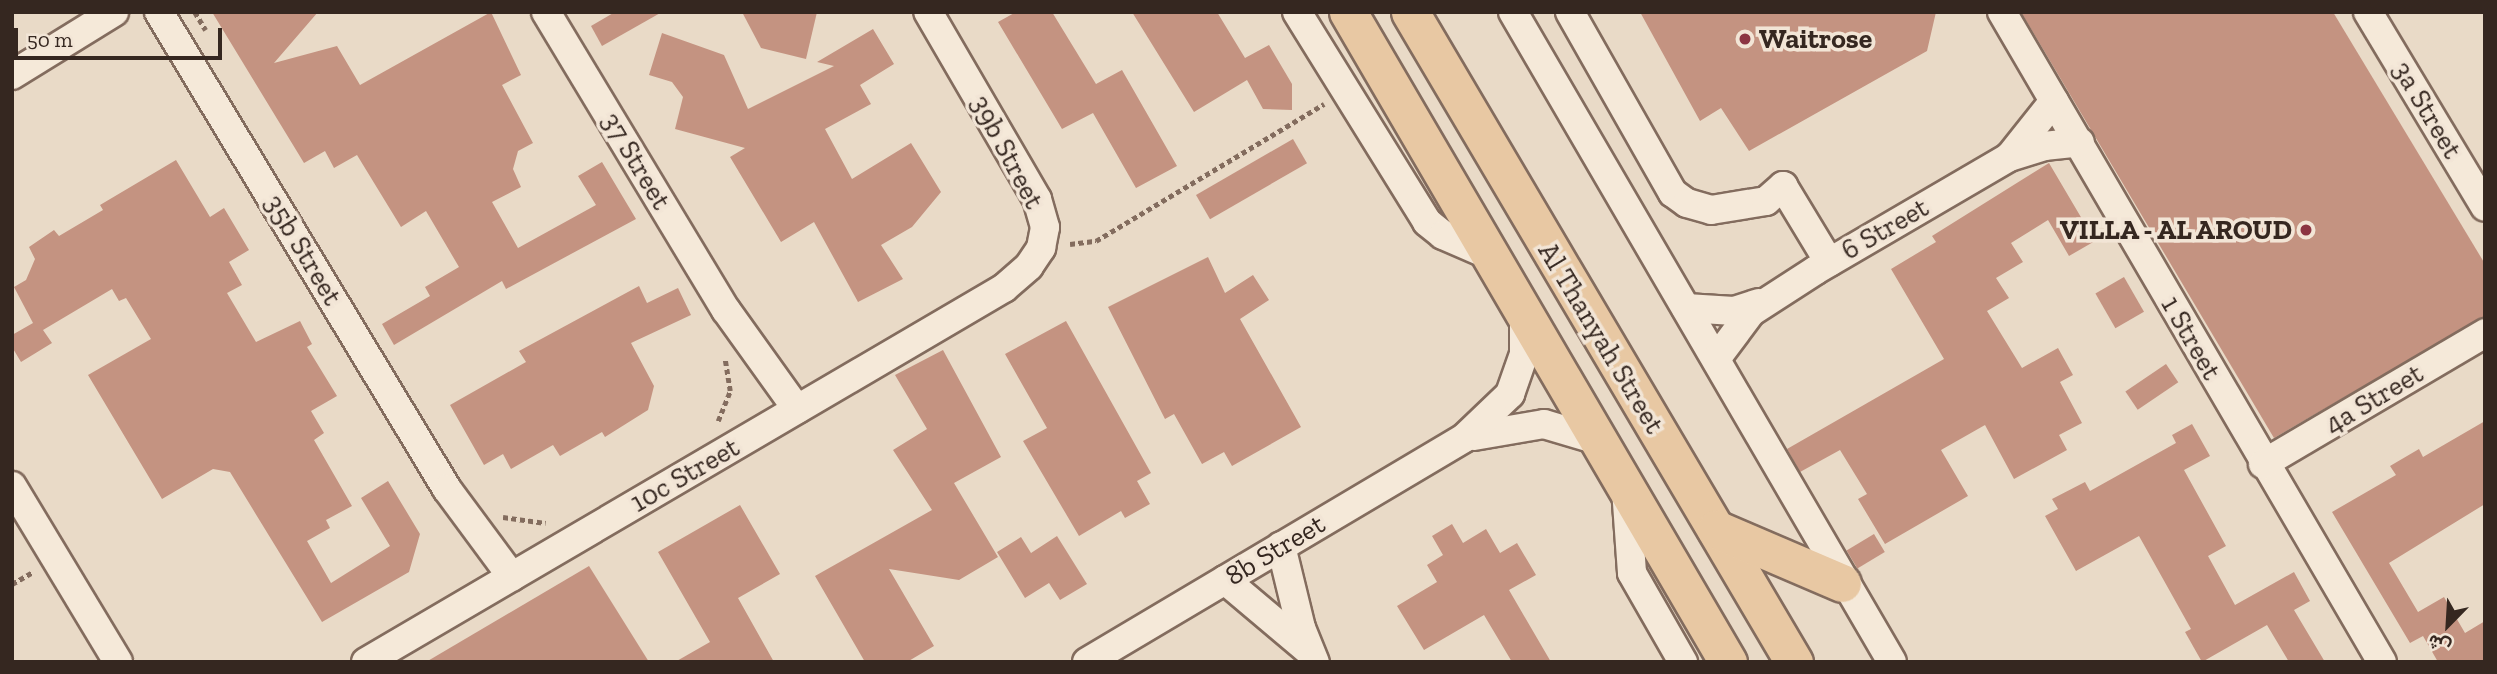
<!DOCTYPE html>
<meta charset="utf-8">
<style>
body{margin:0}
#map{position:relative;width:2497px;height:674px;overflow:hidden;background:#e9dac7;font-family:"Zilla Slab",Vazirmatn,serif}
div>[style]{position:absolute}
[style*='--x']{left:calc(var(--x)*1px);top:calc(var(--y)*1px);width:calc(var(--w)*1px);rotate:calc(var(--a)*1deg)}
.building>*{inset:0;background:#c49381;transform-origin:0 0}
.path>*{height:4.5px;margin-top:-2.25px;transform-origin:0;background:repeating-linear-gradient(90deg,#836c5e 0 5px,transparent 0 8.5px)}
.roads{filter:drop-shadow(2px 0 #836c5e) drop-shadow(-2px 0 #836c5e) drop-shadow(0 2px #836c5e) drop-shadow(0 -2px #836c5e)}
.minor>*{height:28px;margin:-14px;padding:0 14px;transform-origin:14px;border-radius:14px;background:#f5e9d9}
.major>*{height:37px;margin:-18.5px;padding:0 18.5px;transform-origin:18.5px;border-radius:18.5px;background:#e8c8a3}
.dots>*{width:19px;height:19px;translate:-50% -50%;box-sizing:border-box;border:4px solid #f2e5d6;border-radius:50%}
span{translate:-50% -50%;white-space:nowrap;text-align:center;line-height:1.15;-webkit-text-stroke:7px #f2e5d6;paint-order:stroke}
.poi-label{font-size:28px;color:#352720;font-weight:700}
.left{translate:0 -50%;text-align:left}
.right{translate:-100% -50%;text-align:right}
.street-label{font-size:28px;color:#352720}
.frame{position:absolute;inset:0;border:14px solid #352720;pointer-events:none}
.north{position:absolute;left:2413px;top:590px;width:70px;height:70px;-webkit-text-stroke:5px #f2e5d6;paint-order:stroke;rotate:204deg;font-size:19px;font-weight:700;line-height:28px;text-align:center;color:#352720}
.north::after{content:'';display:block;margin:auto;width:24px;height:32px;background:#352720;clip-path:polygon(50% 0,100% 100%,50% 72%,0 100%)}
.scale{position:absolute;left:14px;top:28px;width:208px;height:32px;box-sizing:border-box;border:4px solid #352720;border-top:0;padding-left:9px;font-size:21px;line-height:24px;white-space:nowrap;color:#352720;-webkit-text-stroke:5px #f2e5d6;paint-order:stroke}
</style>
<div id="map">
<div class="building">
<i style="clip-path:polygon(212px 12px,318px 12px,274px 63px,337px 46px,360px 85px,491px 12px,521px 75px,502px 85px,533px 143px,518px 151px,513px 169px,521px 187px,492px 202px,518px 248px,596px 205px,578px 176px,602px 162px,636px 219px,506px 289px,502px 281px,394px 345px,382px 324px,430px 296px,425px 287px,459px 267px,426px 211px,401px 227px,357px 155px,334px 168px,325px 151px,304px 163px)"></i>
<i style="clip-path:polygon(615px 12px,662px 12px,602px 46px,591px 26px)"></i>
<i style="clip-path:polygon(742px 12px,817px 12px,806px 59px,761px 48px)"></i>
<i style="clip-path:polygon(1016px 12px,1052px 12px,1096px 84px,1122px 70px,1177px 166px,1136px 188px,1093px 113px,1062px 129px,998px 22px)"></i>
<i style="clip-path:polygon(1132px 12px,1217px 12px,1245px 58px,1269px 45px,1292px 84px,1292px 110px,1263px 109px,1247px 80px,1194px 112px)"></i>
<i style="clip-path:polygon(1640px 12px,1936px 12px,1927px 51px,1749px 151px,1721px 108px,1700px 121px)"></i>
<i style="clip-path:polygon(2021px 12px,2333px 12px,2485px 264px,2485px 316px,2274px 438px)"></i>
<i style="clip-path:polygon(873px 29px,894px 64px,860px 85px,871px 104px,825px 129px,852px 179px,911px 143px,941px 192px,912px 227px,881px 245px,903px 279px,858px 302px,814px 222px,781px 242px,730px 157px,745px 148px,675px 129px,683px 97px,672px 82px,649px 75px,662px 33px,724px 55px,748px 109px,834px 66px,817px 62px)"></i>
<i style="left:1293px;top:139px;width:28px;height:112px;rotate:60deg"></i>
<i style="clip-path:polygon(176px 160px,210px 217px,224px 208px,249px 250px,229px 262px,242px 285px,227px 293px,256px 342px,300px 321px,312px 344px,307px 347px,337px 396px,311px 411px,324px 433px,314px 440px,352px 506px,326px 520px,330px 528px,307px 541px,331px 583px,390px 546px,361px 498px,388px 481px,420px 534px,409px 572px,322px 622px,230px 472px,213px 469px,162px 499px,88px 375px,151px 339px,126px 298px,119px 301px,112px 289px,43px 330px,52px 343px,21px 362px,12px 347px,12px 335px,33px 323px,14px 287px,26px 280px,35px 259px,29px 247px,54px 230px,59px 236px,103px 210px,100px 205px)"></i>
<i style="clip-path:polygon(2049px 163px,2095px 241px,2069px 256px,2048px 220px,2011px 243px,2023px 262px,1996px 278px,2009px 298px,1987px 311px,2022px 368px,2058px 348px,2073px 375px,2060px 382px,2082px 423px,2059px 435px,2067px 450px,2014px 479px,1985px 425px,1941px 450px,1968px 496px,1885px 544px,1858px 499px,1867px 494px,1840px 450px,1800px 472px,1787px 449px,1944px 359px,1891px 269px,1936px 242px,1932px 236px)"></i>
<i style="clip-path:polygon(1208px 257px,1225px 293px,1253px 275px,1269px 300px,1240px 319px,1301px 427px,1232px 466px,1224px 452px,1202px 464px,1174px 414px,1165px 419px,1108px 307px)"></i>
<i style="left:2124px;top:277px;width:40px;height:33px;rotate:60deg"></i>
<i style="clip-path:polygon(639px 286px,647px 303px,678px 288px,691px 315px,631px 343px,654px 386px,648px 410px,605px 437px,602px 432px,560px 456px,553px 445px,511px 469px,503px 454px,484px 465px,450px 405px,526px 362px,519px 351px)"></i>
<i style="clip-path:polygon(1066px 321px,1151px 473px,1137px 481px,1150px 504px,1125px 518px,1121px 511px,1079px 536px,1023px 441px,1047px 428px,1005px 354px)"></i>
<i style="clip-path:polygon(943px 350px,1001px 457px,954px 483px,998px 557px,959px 580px,889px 569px,934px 646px,907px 662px,865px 662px,815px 576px,932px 510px,893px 450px,927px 429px,895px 375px)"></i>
<i style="left:2166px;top:364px;width:22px;height:49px;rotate:56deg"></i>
<i style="clip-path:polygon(2485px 421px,2485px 504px,2389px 563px,2418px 612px,2444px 597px,2465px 633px,2485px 621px,2485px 662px,2438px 662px,2423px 636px,2410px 643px,2332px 512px,2396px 475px,2390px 466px,2419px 449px,2423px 457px)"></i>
<i style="clip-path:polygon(2192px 424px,2210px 456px,2184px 470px,2226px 546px,2208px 556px,2235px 605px,2294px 572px,2310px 601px,2294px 610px,2325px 662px,2289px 662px,2267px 625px,2202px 662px,2185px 632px,2191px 629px,2139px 536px,2076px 571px,2045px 516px,2058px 509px,2052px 499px,2085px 482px,2090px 491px,2176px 443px,2172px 435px)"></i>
<i style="clip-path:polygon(740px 505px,780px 574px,738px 598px,774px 662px,675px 662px,710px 642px,658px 552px)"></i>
<i style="clip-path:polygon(1452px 524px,1463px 543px,1486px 529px,1500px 553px,1517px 543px,1536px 575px,1509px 590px,1551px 662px,1512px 662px,1484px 615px,1424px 650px,1397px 606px,1437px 582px,1427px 565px,1443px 555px,1432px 536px)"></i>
<i style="left:1874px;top:534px;width:21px;height:32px;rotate:59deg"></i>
<i style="clip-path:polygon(1057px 536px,1087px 584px,1060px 600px,1049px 583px,1025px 598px,997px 552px,1021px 537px,1031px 553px)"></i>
<i style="clip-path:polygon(589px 566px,649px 662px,426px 662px)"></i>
</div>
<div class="path">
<i style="--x:195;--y:12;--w:21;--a:59"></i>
<i style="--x:1070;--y:244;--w:26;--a:-7"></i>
<i style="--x:1096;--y:241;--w:266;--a:-31"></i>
<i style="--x:718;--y:421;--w:32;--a:-68"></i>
<i style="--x:730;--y:391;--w:31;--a:-99"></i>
<i style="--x:503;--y:517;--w:43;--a:7.9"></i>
<i style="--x:12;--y:584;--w:24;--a:-30"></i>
</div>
<div class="roads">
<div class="minor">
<i style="--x:159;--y:12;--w:557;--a:58.88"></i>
<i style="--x:447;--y:489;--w:109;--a:53.5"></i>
<i style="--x:546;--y:12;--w:348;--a:58.9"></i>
<i style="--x:726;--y:310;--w:122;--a:54.4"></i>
<i style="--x:1297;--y:12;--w:247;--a:58.2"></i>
<i style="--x:1427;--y:222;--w:21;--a:39"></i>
<i style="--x:1443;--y:235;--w:50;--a:23.5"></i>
<i style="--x:1513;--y:12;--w:752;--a:59.75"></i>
<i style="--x:1570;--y:12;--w:208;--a:60.4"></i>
<i style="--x:1673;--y:193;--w:17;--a:36"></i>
<i style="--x:1687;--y:203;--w:25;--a:16"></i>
<i style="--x:1711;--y:210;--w:56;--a:-9.3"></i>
<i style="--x:1766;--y:201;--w:23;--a:-41"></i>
<i style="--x:1783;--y:186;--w:89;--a:58.8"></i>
<i style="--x:2002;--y:12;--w:753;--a:59.69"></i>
<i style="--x:2368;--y:12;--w:227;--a:59"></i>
<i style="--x:12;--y:75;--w:120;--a:-31.7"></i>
<i style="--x:2011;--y:155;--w:69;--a:-51.5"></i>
<i style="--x:1686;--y:308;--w:48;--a:3.6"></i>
<i style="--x:1734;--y:311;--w:26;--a:-18"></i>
<i style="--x:1716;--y:359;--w:59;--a:-53.3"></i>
<i style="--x:1751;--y:312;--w:77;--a:-32.9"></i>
<i style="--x:1816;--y:270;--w:224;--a:-30.3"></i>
<i style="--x:2009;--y:157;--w:37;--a:-17"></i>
<i style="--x:2044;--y:146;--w:36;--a:-6"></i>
<i style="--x:1474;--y:436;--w:71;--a:-9.7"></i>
<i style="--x:1544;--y:424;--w:59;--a:16.6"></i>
<i style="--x:2263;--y:464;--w:258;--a:-30.5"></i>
<i style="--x:12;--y:486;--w:205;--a:58.9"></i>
<i style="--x:1626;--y:489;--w:84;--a:85.9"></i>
<i style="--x:1632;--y:573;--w:103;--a:60.2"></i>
<i style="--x:1281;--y:546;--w:84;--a:76.3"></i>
<i style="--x:1301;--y:628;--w:37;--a:68"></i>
<i style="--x:1225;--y:580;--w:107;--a:40.1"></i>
<i style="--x:366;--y:662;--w:740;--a:-30.38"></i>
<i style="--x:1004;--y:288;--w:33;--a:-41"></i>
<i style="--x:1029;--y:266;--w:22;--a:-56"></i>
<i style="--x:1041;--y:248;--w:21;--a:-79"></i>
<i style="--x:1045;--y:227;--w:29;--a:-106"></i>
<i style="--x:1037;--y:199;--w:216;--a:-120.2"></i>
<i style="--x:1087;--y:662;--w:439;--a:-30.7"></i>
<i style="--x:1464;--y:438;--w:64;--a:-43.7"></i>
<i style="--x:1510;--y:394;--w:42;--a:-70.7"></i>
<i style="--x:1524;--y:354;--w:40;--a:-90"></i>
</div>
<div class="major">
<i style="--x:1348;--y:12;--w:753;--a:59.69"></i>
<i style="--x:1410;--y:12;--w:755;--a:59.43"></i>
<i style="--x:1716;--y:529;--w:137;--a:23.2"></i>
</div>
</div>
<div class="dots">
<i style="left:1745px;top:39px;background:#8c3542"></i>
<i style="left:2306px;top:230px;background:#8c3542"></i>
</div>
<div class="poi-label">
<span class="left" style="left:1759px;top:39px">Waitrose</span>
<span class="right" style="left:2292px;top:230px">VILLA - AL AROUD</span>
</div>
<div class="street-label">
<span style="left:2427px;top:110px;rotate:59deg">3a Street</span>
<span style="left:1007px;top:152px;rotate:62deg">39b Street</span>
<span style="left:636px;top:161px;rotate:59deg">37 Street</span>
<span style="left:1885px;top:229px;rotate:-30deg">6 Street</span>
<span style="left:303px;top:250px;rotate:59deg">35b Street</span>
<span style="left:1601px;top:338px;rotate:59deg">Al Thanyah Street</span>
<span style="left:2191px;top:338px;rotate:60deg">1 Street</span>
<span style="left:2374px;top:399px;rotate:-31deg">4a Street</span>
<span style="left:685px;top:475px;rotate:-30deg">10c Street</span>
<span style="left:1275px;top:550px;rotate:-31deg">8b Street</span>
</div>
<div class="frame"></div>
<div class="north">ش</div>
<div class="scale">50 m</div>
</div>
